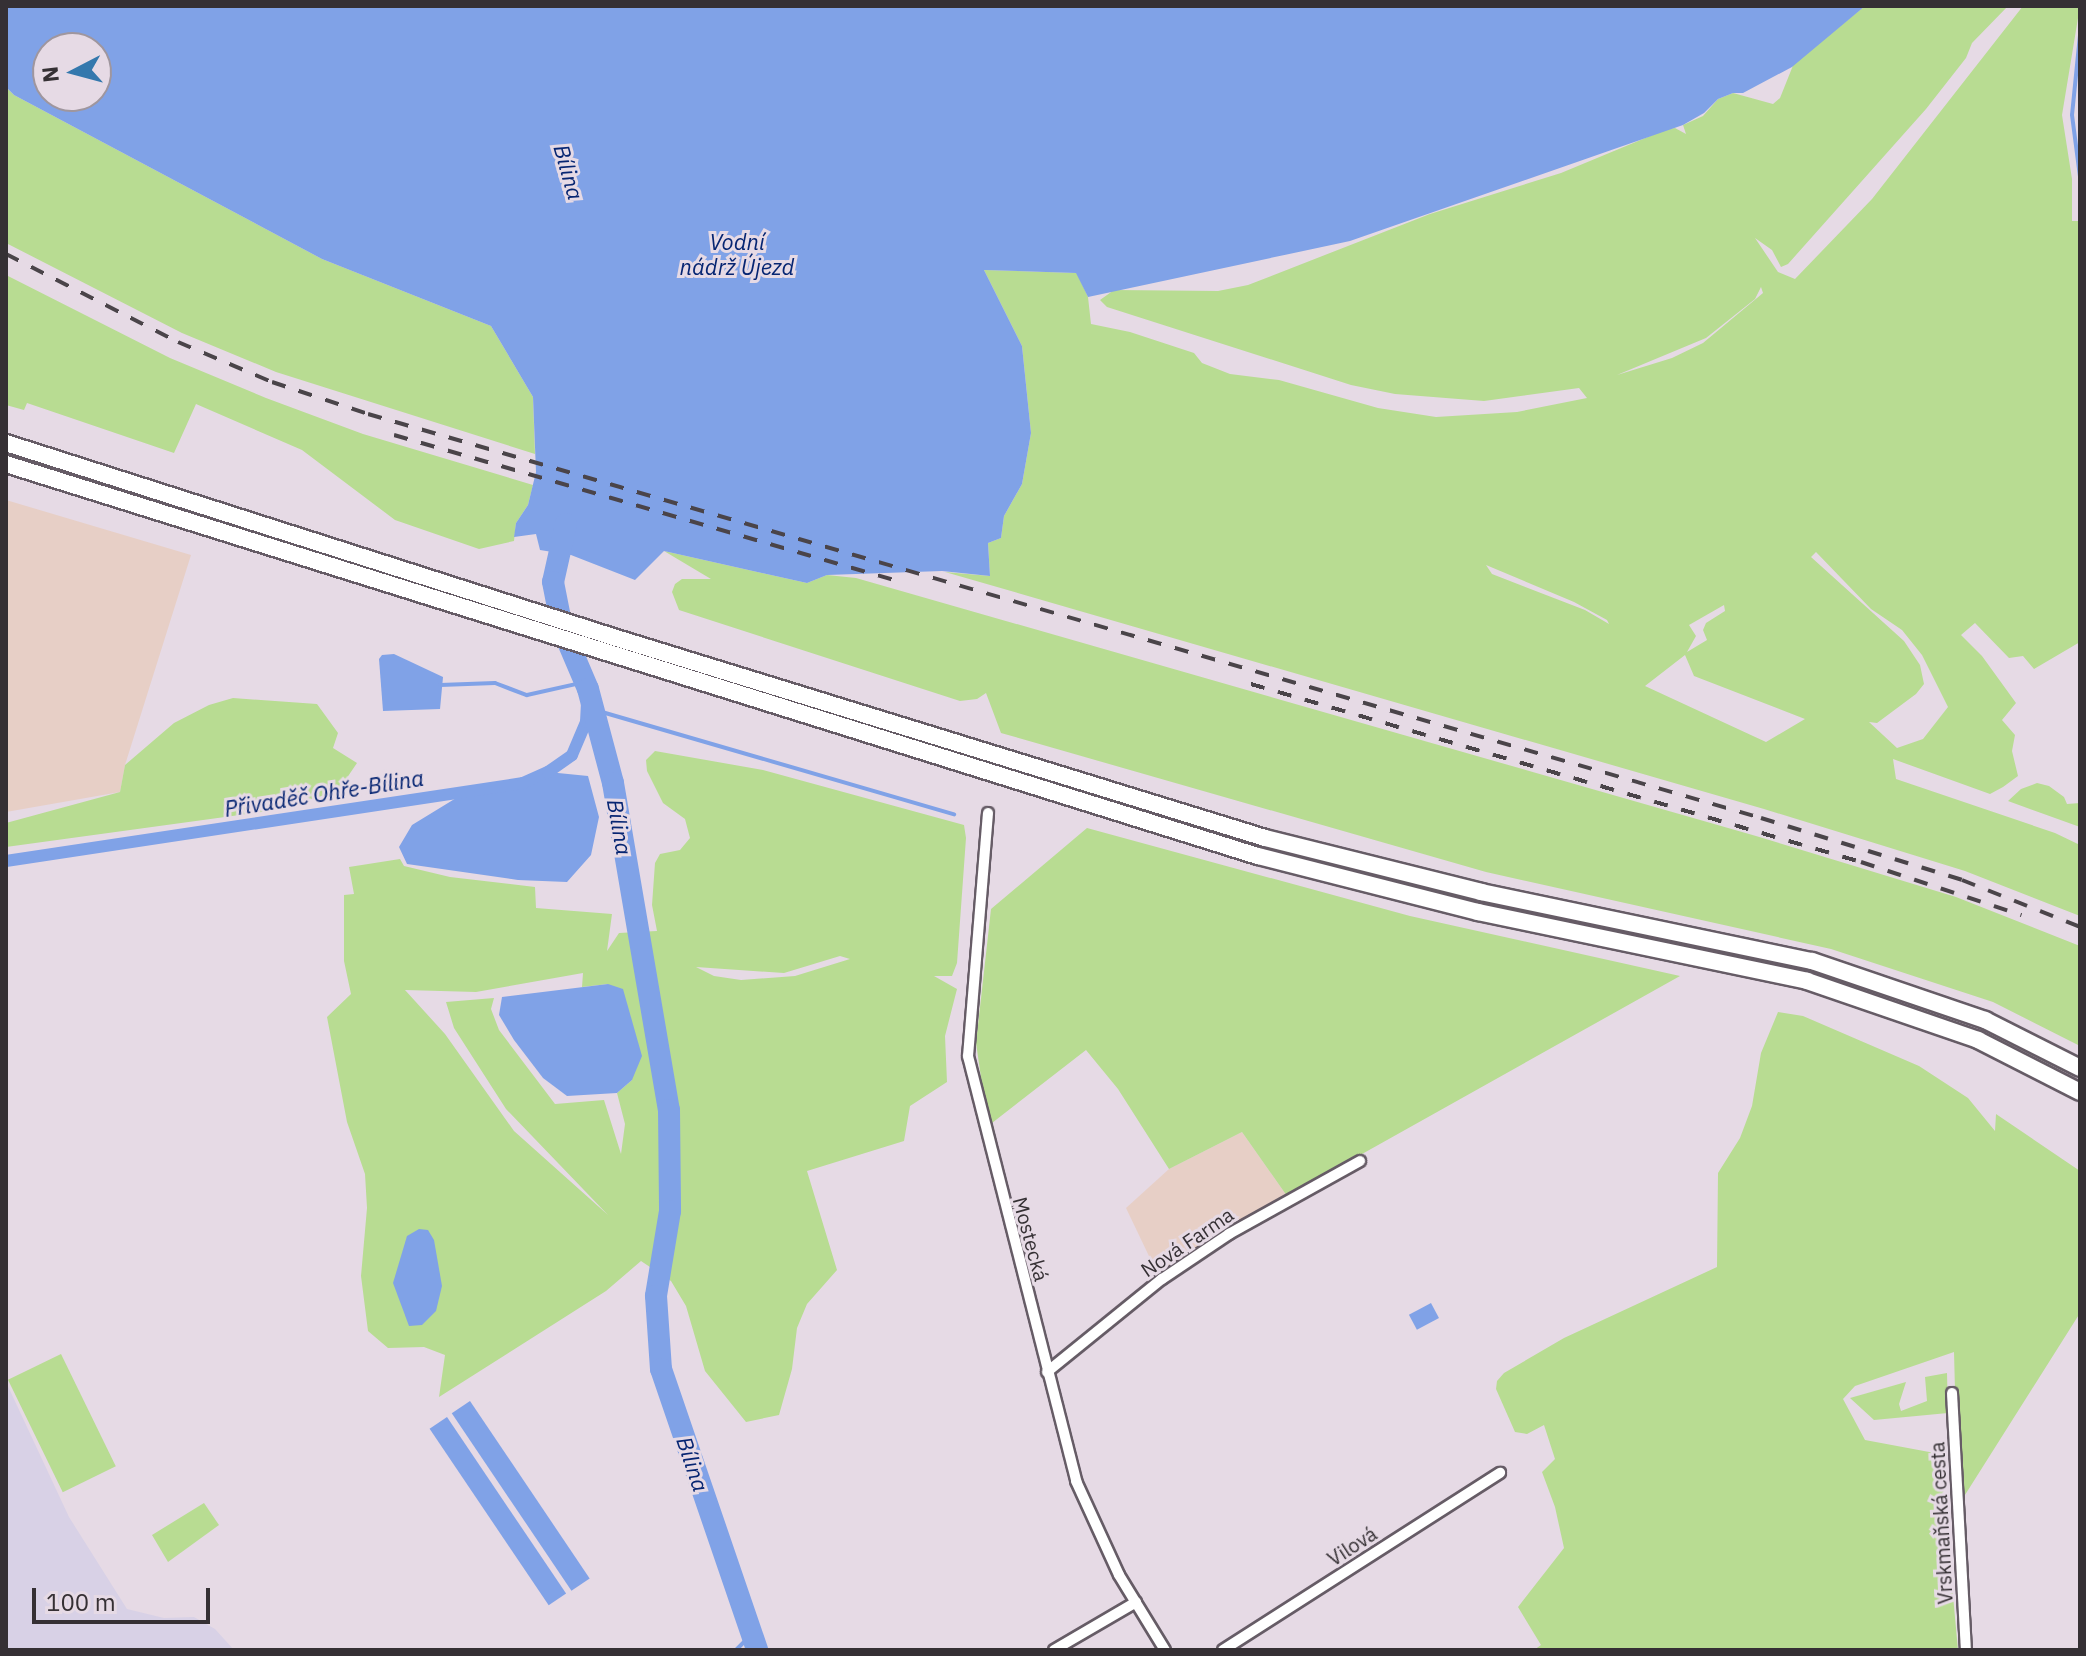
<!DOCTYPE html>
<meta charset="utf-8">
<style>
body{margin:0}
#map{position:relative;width:2086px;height:1656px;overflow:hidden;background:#e6dae5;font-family:"IBM Plex Sans",sans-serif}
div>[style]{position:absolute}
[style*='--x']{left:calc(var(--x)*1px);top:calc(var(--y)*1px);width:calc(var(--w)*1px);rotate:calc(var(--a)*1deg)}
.industrial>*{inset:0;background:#e7cfc6}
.education>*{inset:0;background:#d8d1e6}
.green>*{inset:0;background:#b8dc92;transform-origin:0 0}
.water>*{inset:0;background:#80a2e7;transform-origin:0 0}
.stream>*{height:4px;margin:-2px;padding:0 2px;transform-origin:2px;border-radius:2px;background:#80a2e7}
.canal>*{height:12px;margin:-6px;padding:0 6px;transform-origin:6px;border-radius:6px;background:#80a2e7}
.river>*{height:22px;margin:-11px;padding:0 11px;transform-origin:11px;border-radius:11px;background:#80a2e7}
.roads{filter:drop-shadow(2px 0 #665c66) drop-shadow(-2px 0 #665c66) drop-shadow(0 2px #665c66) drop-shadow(0 -2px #665c66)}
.minor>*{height:10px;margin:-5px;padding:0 5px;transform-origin:5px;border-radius:5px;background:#fff}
.trunk>*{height:16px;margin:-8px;padding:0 8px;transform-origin:8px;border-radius:8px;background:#fff}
.rail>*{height:4px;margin-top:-2px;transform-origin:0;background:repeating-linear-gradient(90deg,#4a4449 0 14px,transparent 0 28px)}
span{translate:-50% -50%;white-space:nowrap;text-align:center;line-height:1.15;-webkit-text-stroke:6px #e6dae5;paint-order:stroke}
.street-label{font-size:20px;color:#353034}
.water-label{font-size:22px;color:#062572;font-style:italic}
.frame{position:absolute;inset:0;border:8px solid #353034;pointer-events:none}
.north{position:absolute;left:32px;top:32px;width:80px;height:80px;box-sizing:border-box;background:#e6dae5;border:2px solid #9f969e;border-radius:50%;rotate:264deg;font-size:22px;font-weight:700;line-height:32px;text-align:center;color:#353034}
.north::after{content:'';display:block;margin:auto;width:28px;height:36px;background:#3478ad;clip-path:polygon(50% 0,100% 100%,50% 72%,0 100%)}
.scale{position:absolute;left:32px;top:1588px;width:178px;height:36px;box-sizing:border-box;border:4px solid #353034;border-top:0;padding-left:10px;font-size:24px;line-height:28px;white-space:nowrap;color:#353034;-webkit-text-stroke:6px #e6dae5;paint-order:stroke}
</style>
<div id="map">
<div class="industrial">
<i style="clip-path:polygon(6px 500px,191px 555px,125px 765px,120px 792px,6px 812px)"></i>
<i style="clip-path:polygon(1242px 1132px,1287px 1196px,1159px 1277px,1126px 1208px,1169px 1169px)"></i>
</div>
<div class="education">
<i style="clip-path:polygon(6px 1382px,69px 1517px,127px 1609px,164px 1618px,194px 1617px,215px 1629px,234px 1650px,6px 1650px)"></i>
</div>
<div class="green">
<i style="clip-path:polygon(evenodd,1865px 6px,2008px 6px,1972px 43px,1966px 58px,1926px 109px,1788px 264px,1781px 267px,1772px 250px,1755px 238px,1778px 272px,1795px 279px,1872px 199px,2023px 6px,2080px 6px,2062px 115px,2072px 179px,2072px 221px,2080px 221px,2080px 642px,2034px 669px,2023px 656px,2009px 658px,1975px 623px,1961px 635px,1982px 656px,2016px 703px,2002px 720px,2015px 735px,2012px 751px,2018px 776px,2003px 787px,1990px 794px,1893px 759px,1896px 779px,2055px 833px,2080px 845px,2080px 916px,1965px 871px,1764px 809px,945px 572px,990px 576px,988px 543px,1001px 538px,1004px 516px,1022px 484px,1031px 433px,1022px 346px,984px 270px,1077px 273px,1088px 297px,1091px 324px,1130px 332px,1194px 353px,1202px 363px,1230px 374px,1279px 380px,1378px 408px,1436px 417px,1517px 412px,1587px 398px,1579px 388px,1484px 401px,1395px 394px,1351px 385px,1107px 307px,1100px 300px,1114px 290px,1218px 291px,1248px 285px,1430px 214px,1561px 173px,1667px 129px,1675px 128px,1686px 134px,1683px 125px,1703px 116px,1718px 99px,1733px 93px,1773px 104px,1780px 98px,1794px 63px,1865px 6px,1761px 287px,1763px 293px,1703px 343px,1672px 358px,1617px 375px,1706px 338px,1755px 299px,1761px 287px,1865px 6px,1816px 552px,1871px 609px,1902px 630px,1922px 655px,1948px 707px,1923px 739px,1897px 748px,1869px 722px,1877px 723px,1916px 694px,1924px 684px,1920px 665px,1904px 641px,1811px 557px,1816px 552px,1865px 6px,1486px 565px,1574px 602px,1607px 620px,1609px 624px,1585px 610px,1492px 574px,1486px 565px,1865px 6px,1724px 605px,1725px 611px,1706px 623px,1703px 630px,1707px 640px,1687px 652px,1696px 636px,1689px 625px,1724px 605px,1865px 6px,1685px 655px,1694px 676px,1805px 719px,1766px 742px,1645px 686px,1685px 655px)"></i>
<i style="clip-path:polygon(6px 87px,14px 95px,322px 259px,491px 326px,533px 397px,535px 454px,276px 372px,182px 333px,6px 243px)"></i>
<i style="clip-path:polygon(6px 275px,170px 358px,266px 398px,363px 434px,533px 485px,528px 505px,516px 523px,514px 541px,479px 549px,395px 520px,302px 450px,196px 404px,174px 453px,27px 403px,24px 410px,6px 405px)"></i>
<i style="clip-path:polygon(664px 551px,807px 583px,827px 575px,856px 578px,1756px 836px,1956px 897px,2080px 946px,2080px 1046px,1993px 1002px,1831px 949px,1486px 872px,1001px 733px,986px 693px,977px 699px,960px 701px,679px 610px,672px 592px,675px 584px,682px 579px,711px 579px)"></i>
<i style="clip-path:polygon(233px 698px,317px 704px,338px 733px,333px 748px,357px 763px,338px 791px,276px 810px,6px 847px,6px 823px,120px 792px,125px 765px,174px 723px,209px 705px)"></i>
<i style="clip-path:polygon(evenodd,655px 751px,763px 770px,964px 825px,966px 838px,957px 963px,952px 976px,934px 976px,957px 989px,945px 1036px,947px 1082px,910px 1106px,904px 1141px,807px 1171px,837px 1270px,807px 1304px,797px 1328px,792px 1369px,779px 1415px,746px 1422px,705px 1371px,686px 1306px,671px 1281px,641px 1261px,606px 1291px,439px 1397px,445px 1355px,424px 1347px,388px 1348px,368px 1331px,361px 1276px,367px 1208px,365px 1174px,347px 1122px,327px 1017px,351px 994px,344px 961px,344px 895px,354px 894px,349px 867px,400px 859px,404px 866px,450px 877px,535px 887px,536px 908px,612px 914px,607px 951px,619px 933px,657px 931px,652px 905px,655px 863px,660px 854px,680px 850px,690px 838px,685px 819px,663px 803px,647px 771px,646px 760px,655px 751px,840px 956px,850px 959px,795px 976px,741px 980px,714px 976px,696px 967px,784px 973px,840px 956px,655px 751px,583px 973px,582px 987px,608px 984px,632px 1080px,617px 1093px,625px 1124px,621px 1154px,604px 1100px,555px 1104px,499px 1030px,491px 1009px,494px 998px,446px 1002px,454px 1028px,506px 1109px,608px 1215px,514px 1131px,445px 1034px,405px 990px,476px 992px,583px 973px)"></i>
<i style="clip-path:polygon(2037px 783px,2049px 786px,2064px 797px,2067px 804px,2080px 803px,2080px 827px,2008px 801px,2021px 789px)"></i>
<i style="clip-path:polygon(1087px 828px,1410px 916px,1680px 976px,1287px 1196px,1242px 1132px,1169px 1169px,1118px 1089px,1086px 1050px,992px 1123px,982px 1084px,976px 1043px,991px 909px)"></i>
<i style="clip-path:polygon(1778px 1012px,1803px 1016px,1919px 1066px,1968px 1098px,1995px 1131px,1996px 1114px,2080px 1171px,2080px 1313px,1958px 1506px,1954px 1352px,1855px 1386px,1843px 1399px,1865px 1440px,1940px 1454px,1958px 1650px,1534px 1650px,1541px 1645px,1518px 1607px,1564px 1548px,1555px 1507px,1542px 1472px,1555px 1459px,1544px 1425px,1527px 1434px,1515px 1432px,1496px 1389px,1497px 1381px,1504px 1373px,1564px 1338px,1717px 1267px,1718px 1173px,1740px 1138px,1752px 1106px,1761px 1053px)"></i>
<i style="left:61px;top:1354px;width:125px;height:59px;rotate:64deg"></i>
<i style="clip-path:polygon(1947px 1373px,1948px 1413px,1874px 1420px,1850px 1398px,1906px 1382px,1899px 1404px,1901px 1411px,1927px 1401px,1925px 1377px)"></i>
<i style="clip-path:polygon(204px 1503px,219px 1525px,168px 1562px,152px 1535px)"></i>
</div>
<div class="water">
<i style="clip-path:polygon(evenodd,6px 6px,1865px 6px,1792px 67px,1743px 93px,1733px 93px,1718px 99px,1704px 113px,1683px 125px,1350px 241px,1088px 297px,1076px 273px,984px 270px,1022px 346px,1031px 433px,1022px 484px,1004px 516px,1001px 538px,988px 543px,990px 576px,942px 571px,827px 575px,807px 583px,664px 551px,635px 580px,571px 555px,540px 550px,536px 534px,514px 537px,516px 523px,528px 505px,536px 472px,533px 397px,491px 326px,322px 259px,14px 95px,6px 87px,6px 6px,96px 48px,96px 96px,48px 96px,48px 48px,96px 48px)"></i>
<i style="clip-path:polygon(394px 654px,443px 677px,440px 709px,383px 711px,379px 659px,382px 655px)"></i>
<i style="clip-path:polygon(548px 772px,588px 776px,599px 817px,591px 855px,567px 882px,518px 880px,407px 864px,399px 847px,412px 825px,466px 792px,523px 783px)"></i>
<i style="clip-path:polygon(608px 984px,623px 989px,642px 1056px,632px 1080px,617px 1093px,567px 1096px,543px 1078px,514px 1040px,499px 1015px,502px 997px)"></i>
<i style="clip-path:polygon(419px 1229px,428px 1230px,434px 1240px,442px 1286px,436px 1311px,422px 1325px,409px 1326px,393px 1283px,407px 1236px)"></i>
<i style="left:1431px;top:1303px;width:17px;height:25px;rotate:62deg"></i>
<i style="left:470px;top:1401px;width:214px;height:22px;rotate:56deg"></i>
<i style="left:447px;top:1417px;width:213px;height:21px;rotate:56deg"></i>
</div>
<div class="stream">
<i style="--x:2080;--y:35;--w:80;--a:95.7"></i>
<i style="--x:2072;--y:115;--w:63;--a:82.6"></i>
<i style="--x:440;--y:685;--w:55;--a:-2.1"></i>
<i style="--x:495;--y:683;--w:34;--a:21"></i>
<i style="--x:527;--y:695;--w:59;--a:-12.6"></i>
<i style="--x:595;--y:710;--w:374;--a:16.2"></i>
<i style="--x:736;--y:1650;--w:24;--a:-45"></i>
</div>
<div class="canal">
<i style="--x:6;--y:861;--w:523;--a:-8.58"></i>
<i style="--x:523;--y:783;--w:27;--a:-24"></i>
<i style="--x:548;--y:772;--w:29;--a:-35"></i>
<i style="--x:572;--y:755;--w:36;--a:-67"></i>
<i style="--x:586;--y:722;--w:33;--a:-87"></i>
</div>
<div class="river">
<i style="--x:566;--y:524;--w:59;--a:102.6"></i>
<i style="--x:553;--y:582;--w:47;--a:78.9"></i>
<i style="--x:562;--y:628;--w:66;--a:66.9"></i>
<i style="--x:588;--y:689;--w:97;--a:75.1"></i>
<i style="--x:613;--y:783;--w:332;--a:80.3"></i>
<i style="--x:669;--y:1110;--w:101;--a:89.4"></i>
<i style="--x:670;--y:1211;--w:86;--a:99.4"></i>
<i style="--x:656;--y:1296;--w:73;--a:86.1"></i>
<i style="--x:661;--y:1369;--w:297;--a:71.1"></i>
</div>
<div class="roads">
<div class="minor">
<i style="--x:988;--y:813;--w:244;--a:94.7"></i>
<i style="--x:968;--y:1056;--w:439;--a:75.7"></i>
<i style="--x:1076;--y:1481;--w:103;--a:65.4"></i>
<i style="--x:1119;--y:1575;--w:88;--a:58.5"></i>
<i style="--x:1047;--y:1372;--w:148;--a:-39"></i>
<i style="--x:1162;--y:1279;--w:81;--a:-33.9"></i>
<i style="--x:1229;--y:1234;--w:150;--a:-29.1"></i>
<i style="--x:1952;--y:1393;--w:257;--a:86.9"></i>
<i style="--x:1054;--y:1650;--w:95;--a:-30.3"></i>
<i style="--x:1223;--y:1650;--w:329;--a:-32.6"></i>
</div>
<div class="trunk">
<i style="--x:6;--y:443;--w:637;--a:17.72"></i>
<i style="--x:613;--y:637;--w:682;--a:17.13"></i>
<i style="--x:1265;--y:838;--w:223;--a:14"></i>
<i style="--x:1481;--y:892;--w:338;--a:11.8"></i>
<i style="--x:1812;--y:961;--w:183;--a:18.8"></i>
<i style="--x:1985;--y:1020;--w:106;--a:26.8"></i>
<i style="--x:6;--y:464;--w:1312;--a:17.39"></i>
<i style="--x:1258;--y:856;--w:227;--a:14.3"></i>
<i style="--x:1478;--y:912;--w:336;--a:11.8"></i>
<i style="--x:1807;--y:981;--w:181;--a:19"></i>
<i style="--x:1978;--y:1040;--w:114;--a:27"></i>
</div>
</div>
<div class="rail">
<i style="--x:6;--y:254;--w:193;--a:27.1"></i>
<i style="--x:178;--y:342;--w:102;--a:23.1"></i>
<i style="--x:272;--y:382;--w:101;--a:18.4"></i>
<i style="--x:368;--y:414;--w:1450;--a:16.17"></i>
<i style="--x:1761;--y:818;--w:210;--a:17.1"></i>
<i style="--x:1962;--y:880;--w:127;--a:21.7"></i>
<i style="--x:394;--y:435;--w:528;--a:16.17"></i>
<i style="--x:1251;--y:684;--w:635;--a:16.27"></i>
<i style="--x:1861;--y:862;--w:169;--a:18.3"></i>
</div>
<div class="street-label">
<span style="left:1031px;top:1239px;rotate:75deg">Mostecká</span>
<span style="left:1187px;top:1242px;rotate:-34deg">Nová Farma</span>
<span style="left:1941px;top:1523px;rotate:-93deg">Vrskmaňská cesta</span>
<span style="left:1352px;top:1546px;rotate:-33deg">Vilová</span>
</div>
<div class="water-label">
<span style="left:569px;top:172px;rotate:74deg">Bílina</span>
<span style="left:737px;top:254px">Vodní<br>nádrž Újezd</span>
<span style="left:324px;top:793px;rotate:-9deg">Přivaděč Ohře-Bílina</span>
<span style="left:620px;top:827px;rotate:80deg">Bílina</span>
<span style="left:693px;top:1464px;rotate:71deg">Bílina</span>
</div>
<div class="frame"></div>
<div class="north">N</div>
<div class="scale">100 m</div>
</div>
